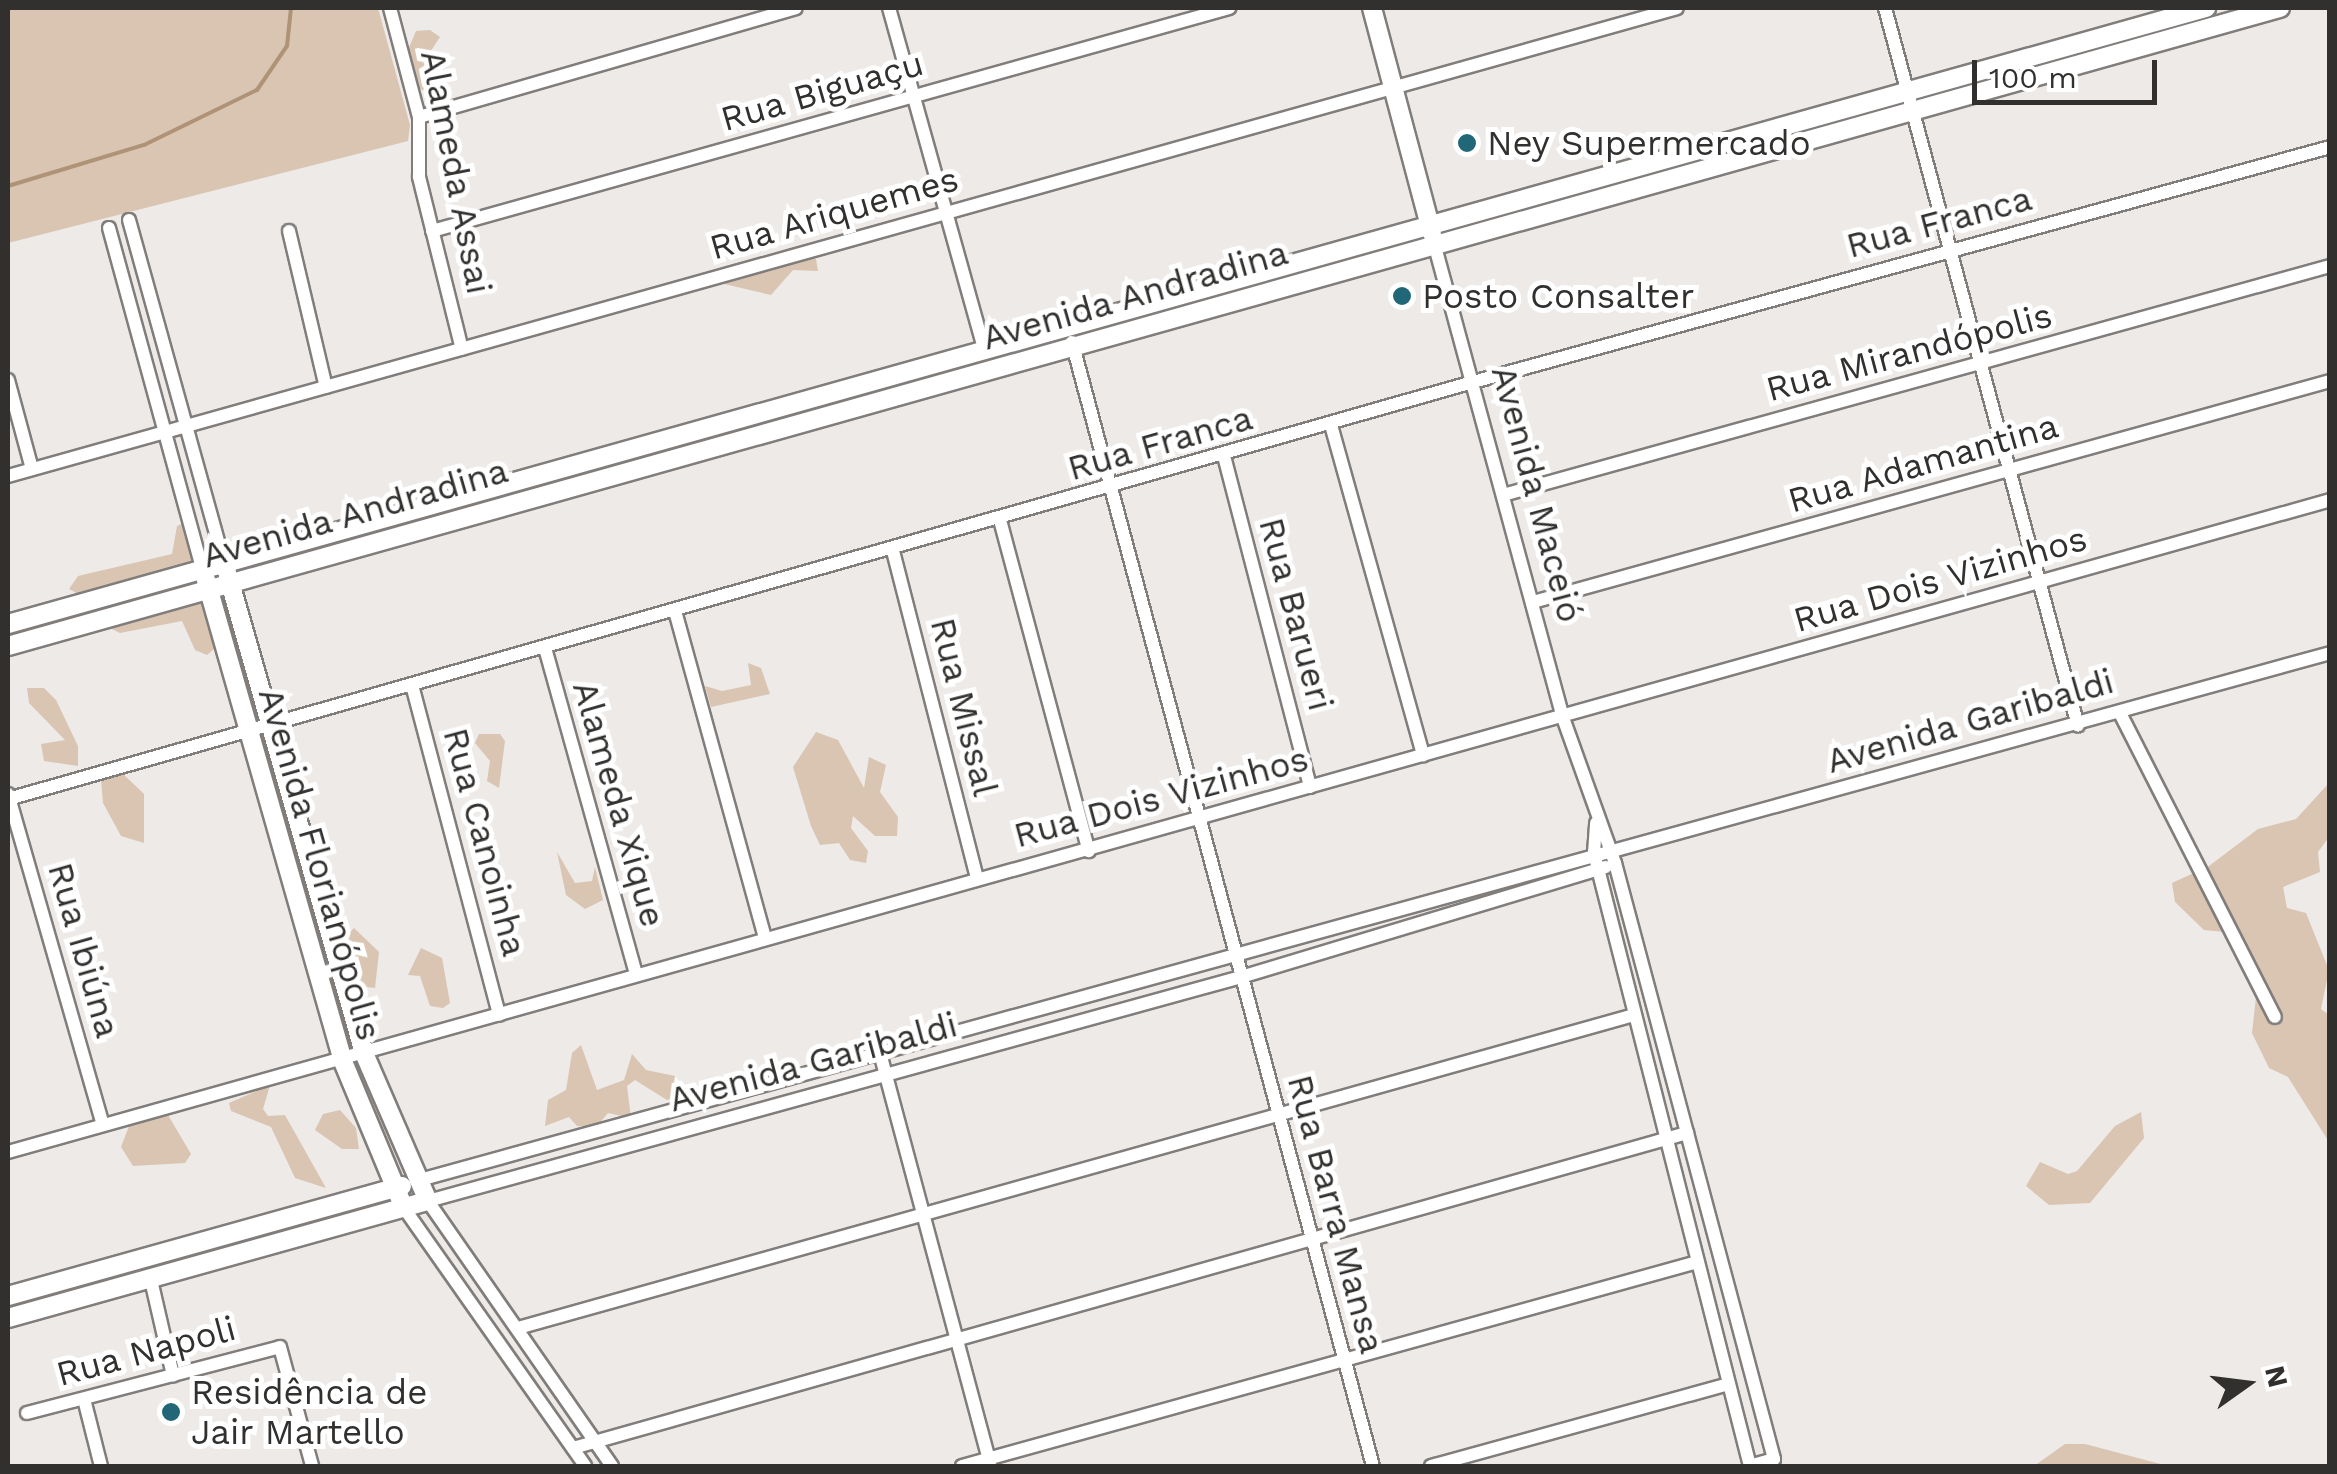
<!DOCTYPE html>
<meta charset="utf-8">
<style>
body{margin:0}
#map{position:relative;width:2337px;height:1474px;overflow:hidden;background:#edeae8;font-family:"Work Sans",sans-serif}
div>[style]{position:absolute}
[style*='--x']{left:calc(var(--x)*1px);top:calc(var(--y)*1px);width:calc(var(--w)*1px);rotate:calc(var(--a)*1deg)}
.green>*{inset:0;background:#d9c5b2}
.stream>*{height:4px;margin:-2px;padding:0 2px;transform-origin:2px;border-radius:2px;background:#af9377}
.roads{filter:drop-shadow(2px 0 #807d7b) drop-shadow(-2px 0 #807d7b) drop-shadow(0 2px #807d7b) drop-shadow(0 -2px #807d7b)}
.street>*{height:12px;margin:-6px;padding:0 6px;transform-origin:6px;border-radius:6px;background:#fff}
.secondary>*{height:18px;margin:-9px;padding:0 9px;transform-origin:9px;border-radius:9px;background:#fff}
.dots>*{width:28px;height:28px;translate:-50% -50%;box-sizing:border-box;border:5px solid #fff;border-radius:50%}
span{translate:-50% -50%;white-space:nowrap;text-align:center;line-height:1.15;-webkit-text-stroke:10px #fff;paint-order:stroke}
.street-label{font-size:35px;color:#31302e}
.poi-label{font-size:35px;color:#31302e}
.left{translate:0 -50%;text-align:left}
.frame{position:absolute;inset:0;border:10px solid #31302e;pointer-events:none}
.north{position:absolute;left:2197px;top:1334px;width:100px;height:100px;-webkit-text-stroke:8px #fff;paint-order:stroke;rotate:76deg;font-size:28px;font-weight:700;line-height:40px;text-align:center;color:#31302e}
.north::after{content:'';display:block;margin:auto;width:35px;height:45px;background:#31302e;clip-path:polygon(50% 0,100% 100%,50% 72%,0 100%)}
.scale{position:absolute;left:1972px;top:60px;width:185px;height:45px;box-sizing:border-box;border:5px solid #31302e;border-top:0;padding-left:12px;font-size:30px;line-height:35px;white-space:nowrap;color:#31302e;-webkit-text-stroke:8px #fff;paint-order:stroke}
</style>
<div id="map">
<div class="green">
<i style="clip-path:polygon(8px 8px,378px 8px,410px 125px,408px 141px,8px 243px)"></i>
<i style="clip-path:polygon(430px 30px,440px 37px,427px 57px,442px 88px,428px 92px,420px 89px,408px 50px,416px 31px)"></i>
<i style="clip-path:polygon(808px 257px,816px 259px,818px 271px,793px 270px,771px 295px,724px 284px)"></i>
<i style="clip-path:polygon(184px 523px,195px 552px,192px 567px,80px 595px,69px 589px,78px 576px,172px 554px,177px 526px)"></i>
<i style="clip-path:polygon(203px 600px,221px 643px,207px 655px,195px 650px,182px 621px,120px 633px,110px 628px)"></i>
<i style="clip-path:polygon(748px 663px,761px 668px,770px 694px,711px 707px,705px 686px,722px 691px,751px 685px)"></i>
<i style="clip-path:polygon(27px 688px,44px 688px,56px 700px,78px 746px,78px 766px,44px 761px,41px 744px,65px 740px,29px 703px)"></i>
<i style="clip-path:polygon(816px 732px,838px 740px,864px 788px,869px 757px,886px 765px,880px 792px,898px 817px,897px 836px,875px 836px,853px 816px,851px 828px,868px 851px,866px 863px,850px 860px,839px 843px,820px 845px,811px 826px,793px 767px)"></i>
<i style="clip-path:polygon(479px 734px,500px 734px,505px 741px,499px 788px,487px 781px,490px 761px,475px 743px)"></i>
<i style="clip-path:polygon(122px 773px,144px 794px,144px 843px,121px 836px,103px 803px,101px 780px)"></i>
<i style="clip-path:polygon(2329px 783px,2329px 837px,2318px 852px,2320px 872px,2283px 887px,2287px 908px,2306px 913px,2329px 970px,2321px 1009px,2329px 1015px,2329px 1142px,2288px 1077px,2269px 1068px,2252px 1033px,2256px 997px,2224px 932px,2204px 930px,2175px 902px,2172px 883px,2209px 866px,2258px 829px,2296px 819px)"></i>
<i style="clip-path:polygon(557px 852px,575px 883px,592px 881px,595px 867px,603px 900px,585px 909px,566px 895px)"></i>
<i style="clip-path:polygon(354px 928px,379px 952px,375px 988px,359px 986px,347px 964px,343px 939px)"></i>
<i style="clip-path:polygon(421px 948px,442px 958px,450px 1003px,443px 1008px,430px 1006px,420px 976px,408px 975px)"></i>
<i style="clip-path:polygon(581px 1045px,597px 1090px,624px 1080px,632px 1054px,646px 1070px,675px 1076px,679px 1097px,667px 1100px,635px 1080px,627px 1086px,631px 1118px,608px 1113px,596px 1127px,577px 1126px,569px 1117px,545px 1126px,548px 1100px,566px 1090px,572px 1053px)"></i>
<i style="clip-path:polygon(270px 1085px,263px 1109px,268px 1116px,285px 1115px,326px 1188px,295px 1178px,271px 1127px,231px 1111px,229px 1103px)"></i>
<i style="clip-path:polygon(340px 1110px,356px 1128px,359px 1149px,342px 1149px,315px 1130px,323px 1114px)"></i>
<i style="clip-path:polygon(2141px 1112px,2144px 1138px,2090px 1203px,2049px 1205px,2026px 1186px,2040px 1162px,2068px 1174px,2077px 1171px,2115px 1126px)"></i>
<i style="clip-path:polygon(168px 1115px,191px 1154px,185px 1163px,133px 1166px,121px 1147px,129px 1126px,145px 1116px)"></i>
<i style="clip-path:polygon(2065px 1444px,2085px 1444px,2168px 1466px,2034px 1466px)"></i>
</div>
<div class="stream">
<i style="--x:8;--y:186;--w:142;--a:-16.8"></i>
<i style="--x:144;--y:145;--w:126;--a:-26"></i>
<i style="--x:257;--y:90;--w:53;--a:-55.7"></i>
<i style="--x:287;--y:46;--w:38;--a:-84"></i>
</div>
<div class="roads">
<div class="street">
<i style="--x:390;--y:8;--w:113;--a:75.1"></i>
<i style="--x:419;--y:117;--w:60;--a:90"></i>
<i style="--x:419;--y:177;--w:177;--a:76"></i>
<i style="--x:889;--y:8;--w:353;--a:74.4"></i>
<i style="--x:1885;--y:8;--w:743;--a:74.95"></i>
<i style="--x:419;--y:117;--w:392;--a:-16.1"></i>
<i style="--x:129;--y:220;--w:358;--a:74.5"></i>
<i style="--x:109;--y:228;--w:356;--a:74.7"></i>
<i style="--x:289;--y:231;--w:160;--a:76.7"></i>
<i style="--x:432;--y:231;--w:828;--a:-15.63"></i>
<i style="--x:1434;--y:243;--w:489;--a:74.8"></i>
<i style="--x:1562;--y:715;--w:157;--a:70.3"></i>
<i style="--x:1615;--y:863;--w:617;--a:75.06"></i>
<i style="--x:1774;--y:1459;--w:25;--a:164"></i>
<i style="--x:1750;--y:1466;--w:633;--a:-104.28"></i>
<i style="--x:1594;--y:853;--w:30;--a:-86"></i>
<i style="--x:1072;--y:342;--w:1164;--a:75.01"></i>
<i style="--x:8;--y:380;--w:92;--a:74.9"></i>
<i style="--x:1331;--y:425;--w:343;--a:74.4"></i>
<i style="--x:1224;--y:456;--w:342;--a:75.4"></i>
<i style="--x:8;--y:476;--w:1733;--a:-15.66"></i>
<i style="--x:1503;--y:495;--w:858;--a:-15.48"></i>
<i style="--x:1000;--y:520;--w:343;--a:75"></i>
<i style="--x:893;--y:551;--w:338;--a:75.6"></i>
<i style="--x:1533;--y:602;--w:827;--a:-15.5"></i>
<i style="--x:675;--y:611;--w:339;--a:74.6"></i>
<i style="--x:545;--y:648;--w:339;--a:74.4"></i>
<i style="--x:412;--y:685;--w:341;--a:75.2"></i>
<i style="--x:2120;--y:713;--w:341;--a:63"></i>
<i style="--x:8;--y:794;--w:344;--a:74"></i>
<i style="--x:8;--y:799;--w:1523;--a:-15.89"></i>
<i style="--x:1473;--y:382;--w:889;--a:-15.33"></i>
<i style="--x:880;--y:1053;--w:425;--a:75"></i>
<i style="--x:8;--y:1152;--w:2412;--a:-15.68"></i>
<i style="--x:416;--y:1181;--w:1985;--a:-15.42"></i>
<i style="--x:404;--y:1208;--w:315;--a:54.9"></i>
<i style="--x:151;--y:1280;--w:98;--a:77"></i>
<i style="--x:518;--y:1328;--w:1159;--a:-15.67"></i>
<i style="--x:84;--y:1399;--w:69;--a:75.8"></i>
<i style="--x:27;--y:1413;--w:261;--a:-14.6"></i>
<i style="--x:280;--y:1347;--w:123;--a:74.9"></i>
<i style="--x:573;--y:1448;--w:1158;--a:-15.79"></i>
<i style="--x:612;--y:1466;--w:323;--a:-124.8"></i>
<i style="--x:428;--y:1201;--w:843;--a:-15.4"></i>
<i style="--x:1241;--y:977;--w:381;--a:-16.8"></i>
<i style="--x:962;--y:1466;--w:760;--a:-15.5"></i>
<i style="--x:1431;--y:1466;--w:306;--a:-15.4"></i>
</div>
<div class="secondary">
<i style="--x:1372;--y:8;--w:233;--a:75.1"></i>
<i style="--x:206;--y:580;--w:498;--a:74.1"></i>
<i style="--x:342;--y:1059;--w:161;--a:67.4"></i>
<i style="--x:8;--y:624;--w:2283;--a:-15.66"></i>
<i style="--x:8;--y:646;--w:2360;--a:-15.69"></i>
<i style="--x:8;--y:1296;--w:409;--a:-15.6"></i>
<i style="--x:8;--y:1318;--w:436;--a:-15.6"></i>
<i style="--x:428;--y:1201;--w:161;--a:-113.4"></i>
<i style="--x:364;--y:1053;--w:498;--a:-105.9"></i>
</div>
</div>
<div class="dots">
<i style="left:1467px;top:143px;background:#216777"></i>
<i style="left:1402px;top:296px;background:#216777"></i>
<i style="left:171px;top:1412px;background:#216777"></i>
</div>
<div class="street-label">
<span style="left:822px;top:91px;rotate:-16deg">Rua Biguaçu</span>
<span style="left:456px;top:172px;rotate:79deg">Alameda Assai</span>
<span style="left:834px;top:213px;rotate:-16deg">Rua Ariquemes</span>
<span style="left:1939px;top:222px;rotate:-15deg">Rua Franca</span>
<span style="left:1135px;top:295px;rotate:-16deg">Avenida Andradina</span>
<span style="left:1909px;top:352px;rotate:-15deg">Rua Mirandópolis</span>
<span style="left:1160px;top:443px;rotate:-16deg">Rua Franca</span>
<span style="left:1923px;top:463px;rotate:-16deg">Rua Adamantina</span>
<span style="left:1537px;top:494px;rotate:75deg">Avenida Maceió</span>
<span style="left:355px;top:513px;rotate:-16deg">Avenida Andradina</span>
<span style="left:1940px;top:579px;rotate:-16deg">Rua Dois Vizinhos</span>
<span style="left:1296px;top:614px;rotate:75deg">Rua Barueri</span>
<span style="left:964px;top:707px;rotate:76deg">Rua Missal</span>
<span style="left:1970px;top:721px;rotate:-16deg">Avenida Garibaldi</span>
<span style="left:1161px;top:797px;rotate:-15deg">Rua Dois Vizinhos</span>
<span style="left:619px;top:804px;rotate:74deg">Alameda Xique</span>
<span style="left:485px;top:842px;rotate:75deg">Rua Canoinha</span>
<span style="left:320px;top:864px;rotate:74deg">Avenida Florianópolis</span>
<span style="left:84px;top:950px;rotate:74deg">Rua Ibiúna</span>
<span style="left:813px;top:1062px;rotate:-15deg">Avenida Garibaldi</span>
<span style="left:1336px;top:1214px;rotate:75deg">Rua Barra Mansa</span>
<span style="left:146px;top:1351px;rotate:-15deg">Rua Napoli</span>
</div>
<div class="poi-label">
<span class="left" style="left:1487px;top:143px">Ney Supermercado</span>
<span class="left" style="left:1422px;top:296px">Posto Consalter</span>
<span class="left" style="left:191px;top:1412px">Residência de<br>Jair Martello</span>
</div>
<div class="frame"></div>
<div class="north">N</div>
<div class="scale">100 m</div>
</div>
